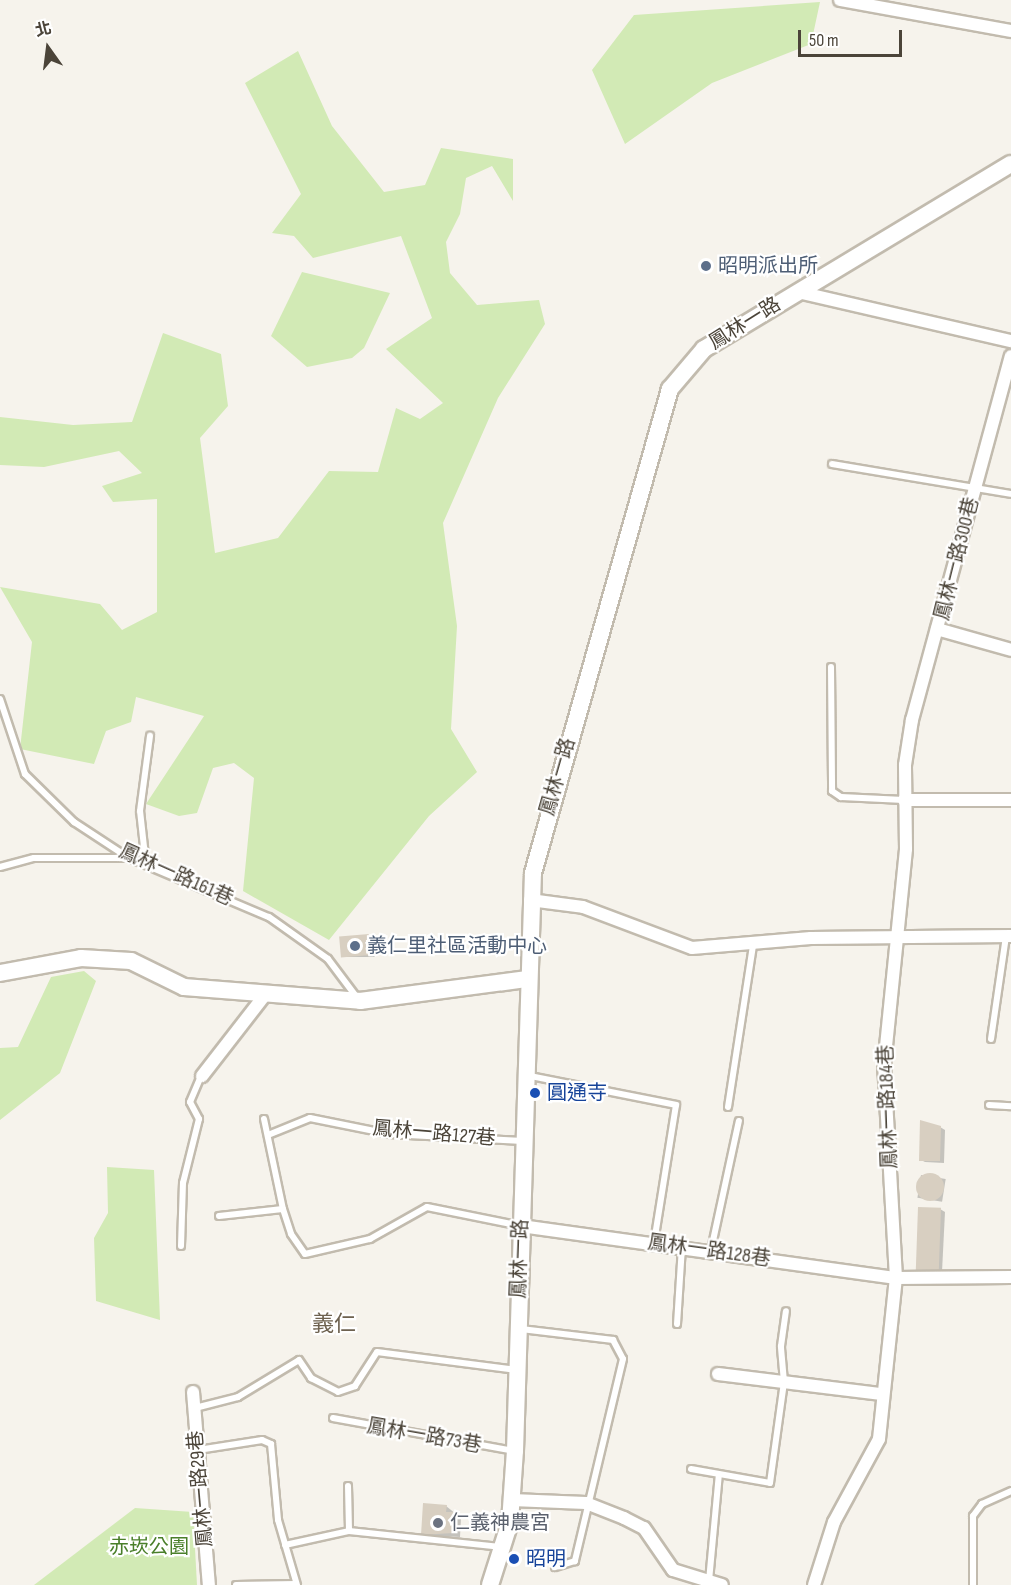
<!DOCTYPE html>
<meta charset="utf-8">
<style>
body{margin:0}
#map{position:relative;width:1011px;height:1585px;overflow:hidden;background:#f6f3ec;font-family:"Sofia Sans Condensed","Noto Sans TC",sans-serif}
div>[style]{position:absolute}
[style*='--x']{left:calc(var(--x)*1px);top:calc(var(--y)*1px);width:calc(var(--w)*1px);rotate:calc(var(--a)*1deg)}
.green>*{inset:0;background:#d2eab5}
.shadow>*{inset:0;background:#0003;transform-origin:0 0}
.building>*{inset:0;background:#d8cfc1;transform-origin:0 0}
.round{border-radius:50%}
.roads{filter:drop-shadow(2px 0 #c2bbae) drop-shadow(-2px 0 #c2bbae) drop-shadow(0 2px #c2bbae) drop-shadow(0 -2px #c2bbae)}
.service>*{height:6px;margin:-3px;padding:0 3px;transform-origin:3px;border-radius:3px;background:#fff}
.minor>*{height:12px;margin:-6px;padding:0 6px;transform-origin:6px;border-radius:6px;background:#fff}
.tertiary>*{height:16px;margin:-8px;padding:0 8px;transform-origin:8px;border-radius:8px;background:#fff}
.dots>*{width:16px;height:16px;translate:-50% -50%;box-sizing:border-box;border:3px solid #fff;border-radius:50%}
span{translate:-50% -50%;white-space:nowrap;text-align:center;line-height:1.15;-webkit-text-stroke:4.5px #fff;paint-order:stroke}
.service-label{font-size:20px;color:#4e5e75}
.left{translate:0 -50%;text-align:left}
.street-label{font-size:20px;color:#4b4439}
.transit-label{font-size:20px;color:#164399}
.worship-label{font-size:20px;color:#5b616d}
.park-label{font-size:20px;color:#4a7f2a}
.quarter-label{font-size:22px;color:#6e6250}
.north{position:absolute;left:18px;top:18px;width:60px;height:60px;-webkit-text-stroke:4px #fff;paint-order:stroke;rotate:346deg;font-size:16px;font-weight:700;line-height:24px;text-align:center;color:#4b4439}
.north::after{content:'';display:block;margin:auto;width:21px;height:27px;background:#4b4439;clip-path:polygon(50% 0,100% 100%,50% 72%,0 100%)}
.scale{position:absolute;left:798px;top:30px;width:104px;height:27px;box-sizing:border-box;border:3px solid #4b4439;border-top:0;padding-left:8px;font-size:18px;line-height:21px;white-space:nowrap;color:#4b4439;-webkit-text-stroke:4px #fff;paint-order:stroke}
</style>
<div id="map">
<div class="green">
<i style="clip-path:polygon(820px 2px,811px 44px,712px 83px,625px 144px,592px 70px,634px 15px)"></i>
<i style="clip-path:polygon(298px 51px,332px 126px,384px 192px,425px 185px,441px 148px,513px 159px,513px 201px,492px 166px,466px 178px,460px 214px,446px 242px,450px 273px,477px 305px,539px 300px,545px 324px,498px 398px,443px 523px,457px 626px,451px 729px,477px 772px,429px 816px,329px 940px,243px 891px,254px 778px,234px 763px,213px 768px,197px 813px,179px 816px,146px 804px,204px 716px,136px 697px,131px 722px,106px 731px,94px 764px,20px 749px,32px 642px,0 587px,100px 604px,122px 630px,157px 612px,157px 499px,113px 502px,102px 486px,142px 473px,119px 451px,44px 467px,0 465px,0 417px,73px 425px,132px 422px,163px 333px,221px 354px,228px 406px,200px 438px,215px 553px,278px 538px,329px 471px,378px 472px,396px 408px,420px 419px,443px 403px,386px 349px,432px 318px,401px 236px,313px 258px,294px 236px,272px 233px,301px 194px,245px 83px)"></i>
<i style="clip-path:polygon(302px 272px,390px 293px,364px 348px,352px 358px,307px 367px,271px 336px)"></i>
<i style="clip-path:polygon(84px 971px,96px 981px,60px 1073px,0 1120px,0 1048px,18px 1047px,51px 977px)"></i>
<i style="clip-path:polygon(107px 1167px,154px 1170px,160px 1320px,96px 1301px,94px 1238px,108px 1213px)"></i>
<i style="clip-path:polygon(135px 1508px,193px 1512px,197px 1585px,34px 1585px)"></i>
</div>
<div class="shadow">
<i style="clip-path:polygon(369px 935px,375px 957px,342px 957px)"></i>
<i style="clip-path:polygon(940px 1127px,945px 1130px,944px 1163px,925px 1162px,921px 1160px)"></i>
<i style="left:921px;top:1175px;width:25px;height:23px;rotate:9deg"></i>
<i style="clip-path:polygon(940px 1209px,945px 1212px,942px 1272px,921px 1271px,917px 1269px)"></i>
<i style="clip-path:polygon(446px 1506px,461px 1518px,460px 1537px,423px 1535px)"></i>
</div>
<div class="building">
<i style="left:369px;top:934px;width:21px;height:30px;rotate:85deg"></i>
<i style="clip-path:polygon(920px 1120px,941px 1126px,940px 1161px,919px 1161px)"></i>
<i class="round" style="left:916px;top:1173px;width:28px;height:28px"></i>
<i style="left:918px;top:1207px;width:23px;height:63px;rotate:2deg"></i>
<i style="clip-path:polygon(423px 1503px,447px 1505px,446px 1512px,454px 1512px,453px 1533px,421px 1535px)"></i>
</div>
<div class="roads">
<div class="service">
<i style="--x:832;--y:464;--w:181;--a:9.5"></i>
<i style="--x:831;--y:667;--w:124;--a:89.5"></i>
<i style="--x:832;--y:791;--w:11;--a:34"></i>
<i style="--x:841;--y:797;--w:63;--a:2.7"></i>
<i style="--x:0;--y:699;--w:79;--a:71.6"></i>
<i style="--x:25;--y:774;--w:69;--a:44.4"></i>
<i style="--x:74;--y:822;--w:66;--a:33.2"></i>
<i style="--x:129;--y:858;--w:152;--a:22.9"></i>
<i style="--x:269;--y:917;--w:72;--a:35.4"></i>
<i style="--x:328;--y:959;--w:50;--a:53.1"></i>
<i style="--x:146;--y:865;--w:54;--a:-96.3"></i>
<i style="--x:140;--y:811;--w:76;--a:-82.4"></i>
<i style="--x:0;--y:867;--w:35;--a:-15"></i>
<i style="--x:34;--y:858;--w:93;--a:0"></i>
<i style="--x:991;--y:1039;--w:104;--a:-81.7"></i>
<i style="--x:530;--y:1076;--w:149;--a:11.2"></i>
<i style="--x:676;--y:1105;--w:140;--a:99.1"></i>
<i style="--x:989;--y:1105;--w:22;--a:3"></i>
<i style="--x:728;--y:1107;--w:164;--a:-81.2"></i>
<i style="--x:264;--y:1119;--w:92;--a:78.1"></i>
<i style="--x:283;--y:1209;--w:26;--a:72"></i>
<i style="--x:291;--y:1234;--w:24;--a:55"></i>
<i style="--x:305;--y:1254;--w:67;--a:-13"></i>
<i style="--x:370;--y:1239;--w:65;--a:-29.3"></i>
<i style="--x:427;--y:1207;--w:96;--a:11.4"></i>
<i style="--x:268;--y:1135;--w:45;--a:-22"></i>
<i style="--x:310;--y:1118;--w:81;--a:11.4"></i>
<i style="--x:389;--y:1134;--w:134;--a:3"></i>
<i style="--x:219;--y:1216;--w:64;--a:-6.2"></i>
<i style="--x:181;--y:1246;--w:63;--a:-88.2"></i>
<i style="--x:183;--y:1183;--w:66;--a:-76"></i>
<i style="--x:199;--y:1119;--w:19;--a:-118"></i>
<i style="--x:190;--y:1102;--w:28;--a:-67"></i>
<i style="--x:711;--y:1250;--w:132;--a:-77.8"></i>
<i style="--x:677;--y:1324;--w:77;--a:-86.3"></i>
<i style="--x:521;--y:1329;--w:93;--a:6.8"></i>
<i style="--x:613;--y:1340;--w:21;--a:62"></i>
<i style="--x:623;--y:1359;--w:208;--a:103.4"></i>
<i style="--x:575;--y:1561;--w:21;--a:163"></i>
<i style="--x:195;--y:1408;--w:44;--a:-14.3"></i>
<i style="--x:238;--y:1397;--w:71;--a:-31.2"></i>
<i style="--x:299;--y:1360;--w:22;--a:56"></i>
<i style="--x:311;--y:1378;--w:30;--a:27"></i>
<i style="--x:338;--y:1392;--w:18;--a:-19"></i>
<i style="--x:355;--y:1386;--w:40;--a:-57.1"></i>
<i style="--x:377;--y:1352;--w:141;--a:7.3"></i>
<i style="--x:333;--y:1418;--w:185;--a:10.3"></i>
<i style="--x:198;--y:1450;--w:65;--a:-8.9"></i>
<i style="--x:262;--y:1440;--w:10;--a:24"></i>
<i style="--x:271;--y:1444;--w:76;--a:84.7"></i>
<i style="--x:278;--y:1520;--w:68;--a:73.7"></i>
<i style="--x:691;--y:1469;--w:80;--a:10"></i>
<i style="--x:770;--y:1483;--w:102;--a:-82.1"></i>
<i style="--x:784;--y:1382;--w:36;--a:-95"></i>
<i style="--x:781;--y:1346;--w:35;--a:-82"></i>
<i style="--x:348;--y:1486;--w:45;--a:88.7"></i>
<i style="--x:349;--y:1531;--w:152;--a:6"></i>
<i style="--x:285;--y:1545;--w:66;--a:-12.3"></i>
<i style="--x:709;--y:1581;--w:107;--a:-84.7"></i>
<i style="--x:236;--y:1585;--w:60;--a:-1"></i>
<i style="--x:973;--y:1585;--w:69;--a:-90"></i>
<i style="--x:973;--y:1516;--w:15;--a:-53"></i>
<i style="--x:982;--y:1504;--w:32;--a:-24"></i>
</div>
<div class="minor">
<i style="--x:840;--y:0;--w:174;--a:10.3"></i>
<i style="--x:798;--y:292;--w:219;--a:13"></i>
<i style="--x:937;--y:629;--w:77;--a:15.8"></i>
<i style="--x:904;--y:800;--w:107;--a:0"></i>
<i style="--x:530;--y:900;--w:53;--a:7.5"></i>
<i style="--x:583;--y:907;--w:116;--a:20.6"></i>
<i style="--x:692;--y:948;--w:119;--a:-4.8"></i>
<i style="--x:811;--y:938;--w:200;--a:-0.6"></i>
<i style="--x:202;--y:1076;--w:101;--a:-52.2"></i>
<i style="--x:521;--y:1226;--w:379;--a:7.9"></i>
<i style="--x:896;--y:1278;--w:115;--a:-0.5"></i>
<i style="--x:718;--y:1374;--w:165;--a:7"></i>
<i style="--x:193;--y:1392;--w:194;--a:85.3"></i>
<i style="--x:512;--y:1500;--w:74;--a:2.3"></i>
<i style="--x:586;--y:1503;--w:41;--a:21.5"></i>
<i style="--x:624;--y:1518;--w:22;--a:27"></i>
<i style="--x:644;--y:1528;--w:51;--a:55.4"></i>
<i style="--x:673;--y:1570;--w:51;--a:17"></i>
<i style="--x:814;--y:1585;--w:66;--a:-72.4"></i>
<i style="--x:834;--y:1522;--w:94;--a:-61.5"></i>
<i style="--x:879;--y:1439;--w:162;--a:-84"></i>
<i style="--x:896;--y:1278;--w:212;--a:-93.2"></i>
<i style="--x:884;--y:1066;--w:218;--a:-84.2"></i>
<i style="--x:906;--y:849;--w:84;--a:-90.7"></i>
<i style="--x:905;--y:765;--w:46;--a:-81.2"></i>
<i style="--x:912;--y:720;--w:377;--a:-74.8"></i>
</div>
<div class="tertiary">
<i style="--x:0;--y:973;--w:82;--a:-10.5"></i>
<i style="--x:81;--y:958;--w:50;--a:3.4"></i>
<i style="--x:131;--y:961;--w:59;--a:26.1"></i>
<i style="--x:184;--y:987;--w:177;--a:4.5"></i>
<i style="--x:360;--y:1001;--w:169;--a:-7.5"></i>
<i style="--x:490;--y:1585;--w:66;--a:-72.4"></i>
<i style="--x:510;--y:1522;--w:71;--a:-86"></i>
<i style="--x:515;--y:1451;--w:578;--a:-88.22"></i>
<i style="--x:533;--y:873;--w:503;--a:-74.2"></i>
<i style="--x:670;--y:389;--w:52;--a:-49.6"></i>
<i style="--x:704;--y:349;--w:358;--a:-31.1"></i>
</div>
</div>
<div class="dots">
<i style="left:706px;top:266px;background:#5c6f8a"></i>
<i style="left:355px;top:946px;background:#5c6f8a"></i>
<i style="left:535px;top:1093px;background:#1a4fb4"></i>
<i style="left:438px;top:1523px;background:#6b7280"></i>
<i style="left:514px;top:1559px;background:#1a4fb4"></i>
</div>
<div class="service-label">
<span class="left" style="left:718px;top:266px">昭明派出所</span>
<span class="left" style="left:367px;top:946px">義仁里社區活動中心</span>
</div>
<div class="street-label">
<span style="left:745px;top:324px;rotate:-32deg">鳳林一路</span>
<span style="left:957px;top:559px;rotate:-76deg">鳳林一路300巷</span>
<span style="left:558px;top:777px;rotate:-74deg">鳳林一路</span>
<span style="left:176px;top:875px;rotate:24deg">鳳林一路161巷</span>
<span style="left:888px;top:1107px;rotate:-92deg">鳳林一路184巷</span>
<span style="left:434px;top:1134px;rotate:5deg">鳳林一路127巷</span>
<span style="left:709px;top:1251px;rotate:8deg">鳳林一路128巷</span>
<span style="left:520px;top:1259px;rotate:-88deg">鳳林一路</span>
<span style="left:424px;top:1436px;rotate:10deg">鳳林一路73巷</span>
<span style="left:201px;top:1489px;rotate:-95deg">鳳林一路29巷</span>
</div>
<div class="transit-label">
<span class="left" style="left:547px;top:1093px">圓通寺</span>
<span class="left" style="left:526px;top:1559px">昭明</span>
</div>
<div class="worship-label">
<span class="left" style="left:450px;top:1523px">仁義神農宮</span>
</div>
<div class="park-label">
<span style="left:149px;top:1547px">赤崁公園</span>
</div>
<div class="quarter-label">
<span style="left:334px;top:1325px">義仁</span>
</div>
<div class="north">北</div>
<div class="scale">50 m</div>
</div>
